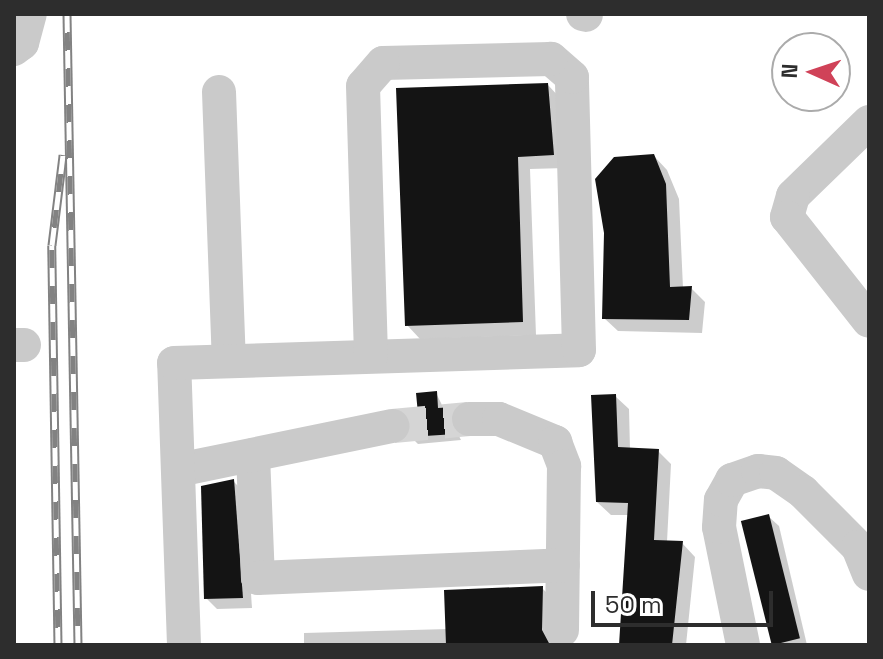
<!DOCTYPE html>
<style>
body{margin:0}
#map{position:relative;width:883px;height:659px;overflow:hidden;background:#fff;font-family:"Space Grotesk",sans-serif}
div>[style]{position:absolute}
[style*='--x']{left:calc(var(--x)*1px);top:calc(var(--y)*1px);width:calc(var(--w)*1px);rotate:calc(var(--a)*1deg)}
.shadow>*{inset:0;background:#0003}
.building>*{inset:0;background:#141414;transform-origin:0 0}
.minor-tunnel>*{height:34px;margin-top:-17px;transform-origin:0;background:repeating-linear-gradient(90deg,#d5d5d5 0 34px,transparent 0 51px)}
.minor>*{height:34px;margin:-17px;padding:0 17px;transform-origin:17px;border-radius:17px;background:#cacaca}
.rail>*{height:9px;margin-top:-4.5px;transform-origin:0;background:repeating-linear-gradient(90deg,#fff 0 18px,#828282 0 36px);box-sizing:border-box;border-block:2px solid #828282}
span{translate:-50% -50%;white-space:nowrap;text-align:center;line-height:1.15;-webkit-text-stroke:8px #fff;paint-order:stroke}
.frame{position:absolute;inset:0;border:16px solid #2d2d2d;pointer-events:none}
.north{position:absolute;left:771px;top:32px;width:80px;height:80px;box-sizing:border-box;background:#fff;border:2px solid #ababab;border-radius:50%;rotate:273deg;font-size:22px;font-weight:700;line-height:32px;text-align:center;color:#2d2d2d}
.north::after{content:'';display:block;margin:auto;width:28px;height:36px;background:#d04258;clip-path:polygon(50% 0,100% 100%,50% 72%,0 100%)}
.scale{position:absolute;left:591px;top:591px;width:182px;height:36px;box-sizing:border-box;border:4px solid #2d2d2d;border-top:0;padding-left:10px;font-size:24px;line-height:28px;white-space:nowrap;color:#2d2d2d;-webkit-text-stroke:6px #fff;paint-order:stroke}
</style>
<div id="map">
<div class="shadow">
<i style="clip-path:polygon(548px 85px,561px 99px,566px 168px,530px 169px,536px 335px,420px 339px,407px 325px)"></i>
<i style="clip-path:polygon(654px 156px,667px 170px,679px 199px,683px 288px,691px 288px,705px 302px,702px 333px,618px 331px,604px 318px)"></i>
<i style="clip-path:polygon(436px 393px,444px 409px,460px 415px,455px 428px,461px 440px,418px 444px,411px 437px)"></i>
<i style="clip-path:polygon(615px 396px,629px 409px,630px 449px,658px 451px,671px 464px,667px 542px,682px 543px,695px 557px,686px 645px,621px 645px,629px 515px,611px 515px,597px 502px)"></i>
<i style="clip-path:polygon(233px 481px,244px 492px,252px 608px,217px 609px,206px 598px)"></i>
<i style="clip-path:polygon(768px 516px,779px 526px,807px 645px,773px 644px)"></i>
<i style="clip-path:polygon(542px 588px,555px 601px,555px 645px,304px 645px,304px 633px,448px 629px)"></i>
</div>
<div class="building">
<i style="clip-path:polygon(548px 83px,554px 155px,518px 157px,523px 322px,405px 326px,396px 88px)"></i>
<i style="clip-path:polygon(654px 154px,666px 184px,670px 287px,692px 286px,689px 320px,602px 319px,604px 233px,595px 179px,614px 157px)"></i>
<i style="clip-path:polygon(437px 391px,438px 408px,454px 407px,449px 420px,456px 434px,409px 437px,409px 415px,418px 414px,416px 393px)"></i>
<i style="clip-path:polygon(616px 394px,618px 447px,659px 449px,654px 540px,683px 541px,672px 645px,619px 645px,628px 503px,596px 502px,591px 395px)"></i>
<i style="clip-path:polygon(234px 479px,243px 598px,204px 599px,201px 486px)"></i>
<i style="left:769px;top:514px;width:128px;height:29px;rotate:76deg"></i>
<i style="clip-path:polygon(543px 586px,542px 630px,550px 645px,446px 645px,444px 590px)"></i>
</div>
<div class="minor-tunnel">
<i style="--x:393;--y:426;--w:76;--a:-5.3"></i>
</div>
<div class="minor">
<i style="--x:583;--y:14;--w:3;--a:18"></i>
<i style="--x:14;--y:49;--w:10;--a:-37"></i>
<i style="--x:22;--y:43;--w:30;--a:-75"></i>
<i style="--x:219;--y:92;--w:269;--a:87.9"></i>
<i style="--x:869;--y:122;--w:106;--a:135.8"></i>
<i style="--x:793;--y:196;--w:22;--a:106"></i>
<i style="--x:787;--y:217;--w:132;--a:51.7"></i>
<i style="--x:14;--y:345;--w:10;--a:0"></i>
<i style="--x:469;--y:419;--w:30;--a:0"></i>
<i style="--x:499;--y:419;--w:61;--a:22.3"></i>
<i style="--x:555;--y:442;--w:26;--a:69"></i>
<i style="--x:564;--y:466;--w:164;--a:90.7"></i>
<i style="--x:253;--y:455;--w:123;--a:87.7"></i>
<i style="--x:258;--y:578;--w:305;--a:-2.4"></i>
<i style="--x:178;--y:470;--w:219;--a:-11.6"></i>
<i style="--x:184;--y:645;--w:282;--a:-92"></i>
<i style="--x:174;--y:363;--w:405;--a:-1.8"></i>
<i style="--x:579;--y:350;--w:273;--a:-91.5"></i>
<i style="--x:572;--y:77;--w:28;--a:-139"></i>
<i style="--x:551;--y:59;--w:168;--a:178.6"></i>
<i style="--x:383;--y:63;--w:30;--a:131"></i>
<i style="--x:363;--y:86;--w:270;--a:88.3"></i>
<i style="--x:743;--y:645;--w:120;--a:-101.5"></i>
<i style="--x:719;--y:527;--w:27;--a:-86"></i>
<i style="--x:721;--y:500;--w:23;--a:-61"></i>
<i style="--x:732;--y:480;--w:28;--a:-19"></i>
<i style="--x:758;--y:471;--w:18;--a:6"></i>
<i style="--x:776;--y:473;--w:33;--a:35"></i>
<i style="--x:803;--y:492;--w:78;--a:45"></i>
<i style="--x:858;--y:547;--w:29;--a:68"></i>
</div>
<div class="rail">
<i style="--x:67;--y:14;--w:631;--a:89"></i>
<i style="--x:58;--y:645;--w:400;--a:-90.9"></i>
<i style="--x:52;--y:245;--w:91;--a:-83"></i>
</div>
<div class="frame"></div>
<div class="north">N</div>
<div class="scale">50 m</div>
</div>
